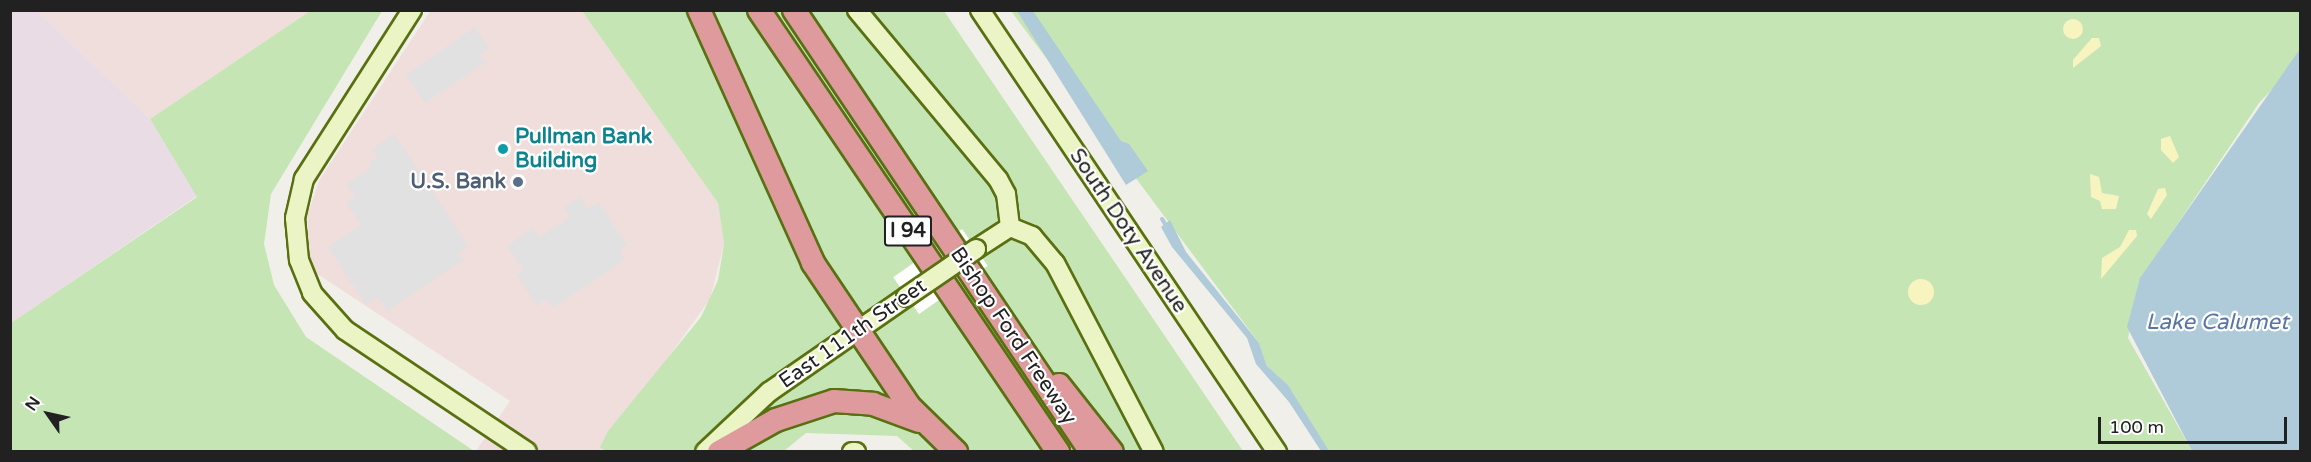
<!DOCTYPE html>
<style>
body{margin:0}
#map{position:relative;width:2311px;height:462px;overflow:hidden;background:#f1efe9;font-family:"Varela Round",sans-serif}
div>[style]{position:absolute}
[style*='--x']{left:calc(var(--x)*1px);top:calc(var(--y)*1px);width:calc(var(--w)*1px);rotate:calc(var(--a)*1deg)}
.commercial>*{inset:0;background:#efdedb}
.industrial>*{inset:0;background:#e9dce5}
.grass>*{inset:0;background:#c6e5b5}
.sand>*{inset:0;background:#f8f4c0}
.round{border-radius:50%}
.parking>*{inset:0;background:#e1e1e1}
.water>*{inset:0;background:#afcad9}
.pier>*{inset:0;background:#fff;transform-origin:0 0}
.stream>*{height:4px;margin:-2px;padding:0 2px;transform-origin:2px;border-radius:2px;background:#afcad9}
.roads{filter:drop-shadow(2px 0 #597011) drop-shadow(-2px 0 #597011) drop-shadow(0 2px #597011) drop-shadow(0 -2px #597011)}
.secondary>*{height:18px;margin:-9px;padding:0 9px;transform-origin:9px;border-radius:9px;background:#ebf4c4}
.highway>*{height:22px;margin:-11px;padding:0 11px;transform-origin:11px;border-radius:11px;background:#df9a9e}
.bridges{filter:drop-shadow(2px 0 #597011) drop-shadow(-2px 0 #597011) drop-shadow(0 2px #597011) drop-shadow(0 -2px #597011)}
.secondary-bridge>*{height:18px;margin:-9px;padding:0 9px;transform-origin:9px;border-radius:9px;background:#ebf4c4}
.dots>*{width:16px;height:16px;translate:-50% -50%;box-sizing:border-box;border:3px solid #fff;border-radius:50%}
span{translate:-50% -50%;white-space:nowrap;text-align:center;line-height:1.15;-webkit-text-stroke:4.5px #fff;paint-order:stroke}
.shield-label span{padding:2px 4px;background:#fff;border:2px solid;border-radius:4px;-webkit-text-stroke-width:0}
.shield-label{font-size:20px;color:#212121;font-weight:700}
.culture-label{font-size:21px;color:#0d838f;font-weight:700}
.left{translate:0 -50%;text-align:left}
.service-label{font-size:21px;color:#4e5e75;font-weight:700}
.right{translate:-100% -50%;text-align:right}
.street-label{font-size:21px;color:#212121}
.water-label{font-size:22px;color:#5775a8;font-style:italic}
.frame{position:absolute;inset:0;border:12px solid #212121;pointer-events:none}
.north{position:absolute;left:18px;top:384px;width:60px;height:60px;-webkit-text-stroke:4px #fff;paint-order:stroke;rotate:304deg;font-size:16px;font-weight:700;line-height:24px;text-align:center;color:#212121}
.north::after{content:'';display:block;margin:auto;width:21px;height:27px;background:#212121;clip-path:polygon(50% 0,100% 100%,50% 72%,0 100%)}
.scale{position:absolute;left:2098px;top:417px;width:189px;height:27px;box-sizing:border-box;border:3px solid #212121;border-top:0;padding-left:8px;font-size:18px;line-height:21px;white-space:nowrap;color:#212121;-webkit-text-stroke:4px #fff;paint-order:stroke}
</style>
<div id="map">
<div class="commercial">
<i style="clip-path:polygon(431px 10px,582px 11px,718px 203px,724px 244px,710px 299px,600px 452px,476px 451px,510px 401px,316px 273px,307px 253px,308px 213px,320px 179px)"></i>
<i style="clip-path:polygon(37px 11px,310px 11px,150px 119px)"></i>
</div>
<div class="industrial">
<i style="clip-path:polygon(11px 11px,37px 11px,150px 119px,197px 196px,11px 323px)"></i>
</div>
<div class="grass">
<i style="clip-path:polygon(2300px 10px,2300px 49px,2283px 78px,2259px 103px,2141px 278px,2128px 338px,2192px 451px,1329px 452px,1288px 385px,1267px 366px,1259px 343px,1011px 11px)"></i>
<i style="clip-path:polygon(310px 11px,382px 11px,271px 194px,264px 244px,274px 285px,306px 337px,474px 451px,11px 451px,11px 323px,197px 197px,150px 119px)"></i>
<i style="clip-path:polygon(582px 11px,944px 11px,1243px 451px,915px 452px,897px 436px,806px 433px,784px 451px,605px 451px,600px 447px,608px 431px,701px 317px,718px 280px,724px 244px,718px 203px)"></i>
</div>
<div class="sand">
<i class="round" style="left:2063px;top:19px;width:20px;height:20px"></i>
<i style="clip-path:polygon(2092px 38px,2099px 38px,2101px 46px,2073px 68px,2073px 60px)"></i>
<i style="clip-path:polygon(2170px 136px,2179px 157px,2173px 163px,2161px 150px,2161px 139px)"></i>
<i style="clip-path:polygon(2090px 174px,2099px 177px,2102px 193px,2119px 196px,2116px 209px,2102px 209px,2100px 201px,2091px 197px)"></i>
<i style="clip-path:polygon(2165px 188px,2167px 195px,2151px 219px,2147px 214px,2158px 189px)"></i>
<i style="clip-path:polygon(2129px 230px,2136px 230px,2137px 236px,2101px 279px,2102px 258px,2120px 247px)"></i>
<i class="round" style="left:1908px;top:279px;width:26px;height:26px"></i>
</div>
<div class="parking">
<i style="clip-path:polygon(475px 27px,489px 48px,480px 55px,485px 63px,425px 103px,406px 75px)"></i>
<i style="clip-path:polygon(394px 134px,468px 246px,458px 253px,463px 260px,387px 311px,378px 297px,366px 305px,328px 247px,361px 225px,346px 203px,355px 197px,347px 184px,371px 168px,368px 164px,378px 157px,372px 149px)"></i>
<i style="clip-path:polygon(580px 197px,588px 209px,598px 202px,627px 245px,619px 250px,625px 260px,553px 308px,546px 299px,537px 306px,517px 275px,523px 271px,507px 246px,533px 228px,540px 237px,570px 217px,564px 208px)"></i>
</div>
<div class="water">
<i style="clip-path:polygon(1017px 11px,1033px 11px,1121px 141px,1129px 144px,1148px 171px,1126px 185px)"></i>
<i style="clip-path:polygon(2300px 49px,2300px 451px,2192px 451px,2127px 327px,2140px 278px)"></i>
<i style="clip-path:polygon(1170px 220px,1186px 252px,1259px 343px,1267px 366px,1288px 385px,1329px 451px,1321px 451px,1289px 402px,1256px 364px,1247px 338px,1172px 247px,1161px 227px)"></i>
</div>
<div class="pier">
<i style="left:962px;top:229px;width:45px;height:84px;rotate:55deg"></i>
</div>
<div class="stream">
<i style="--x:1162;--y:219;--w:9;--a:58"></i>
</div>
<div class="roads">
<div class="secondary">
<i style="--x:412;--y:10;--w:201;--a:122.6"></i>
<i style="--x:304;--y:179;--w:40;--a:103"></i>
<i style="--x:295;--y:218;--w:42;--a:84.6"></i>
<i style="--x:299;--y:260;--w:35;--a:68"></i>
<i style="--x:312;--y:293;--w:50;--a:48.3"></i>
<i style="--x:345;--y:330;--w:219;--a:33.8"></i>
<i style="--x:857;--y:10;--w:220;--a:50.2"></i>
<i style="--x:998;--y:179;--w:17;--a:62"></i>
<i style="--x:1006;--y:194;--w:33;--a:83"></i>
<i style="--x:980;--y:10;--w:533;--a:56.1"></i>
<i style="--x:1010;--y:227;--w:24;--a:22"></i>
<i style="--x:1032;--y:236;--w:35;--a:50"></i>
<i style="--x:1055;--y:263;--w:213;--a:62.4"></i>
<i style="--x:976;--y:249;--w:40;--a:-32.9"></i>
<i style="--x:705;--y:452;--w:88;--a:-43.2"></i>
<i style="--x:769;--y:392;--w:167;--a:-34.7"></i>
<i style="--x:852;--y:452;--w:4;--a:0"></i>
</div>
<div class="highway">
<i style="--x:699;--y:10;--w:277;--a:65.7"></i>
<i style="--x:813;--y:263;--w:172;--a:56.1"></i>
<i style="--x:909;--y:406;--w:66;--a:44.4"></i>
<i style="--x:759;--y:10;--w:534;--a:55.92"></i>
<i style="--x:794;--y:10;--w:533;--a:56.1"></i>
<i style="--x:1059;--y:385;--w:85;--a:51.7"></i>
<i style="--x:719;--y:452;--w:65;--a:-29.3"></i>
<i style="--x:776;--y:420;--w:61;--a:-18.1"></i>
<i style="--x:834;--y:401;--w:39;--a:4"></i>
<i style="--x:873;--y:404;--w:49;--a:20.3"></i>
</div>
</div>
<div class="bridges">
<div class="secondary-bridge">
<i style="--x:906;--y:297;--w:85;--a:-34.4"></i>
</div>
</div>
<div class="dots">
<i style="left:503px;top:149px;background:#0f9aa8"></i>
<i style="left:518px;top:182px;background:#5c6f8a"></i>
</div>
<div class="shield-label">
<span style="left:908px;top:231px">I 94</span>
</div>
<div class="culture-label">
<span class="left" style="left:515px;top:149px">Pullman Bank<br>Building</span>
</div>
<div class="service-label">
<span class="right" style="left:506px;top:182px">U.S. Bank</span>
</div>
<div class="street-label">
<span style="left:1128px;top:231px;rotate:56deg">South Doty Avenue</span>
<span style="left:853px;top:334px;rotate:-35deg">East 111th Street</span>
<span style="left:1013px;top:336px;rotate:56deg">Bishop Ford Freeway</span>
</div>
<div class="water-label">
<span style="left:2217px;top:323px">Lake Calumet</span>
</div>
<div class="frame"></div>
<div class="north">N</div>
<div class="scale">100 m</div>
</div>
